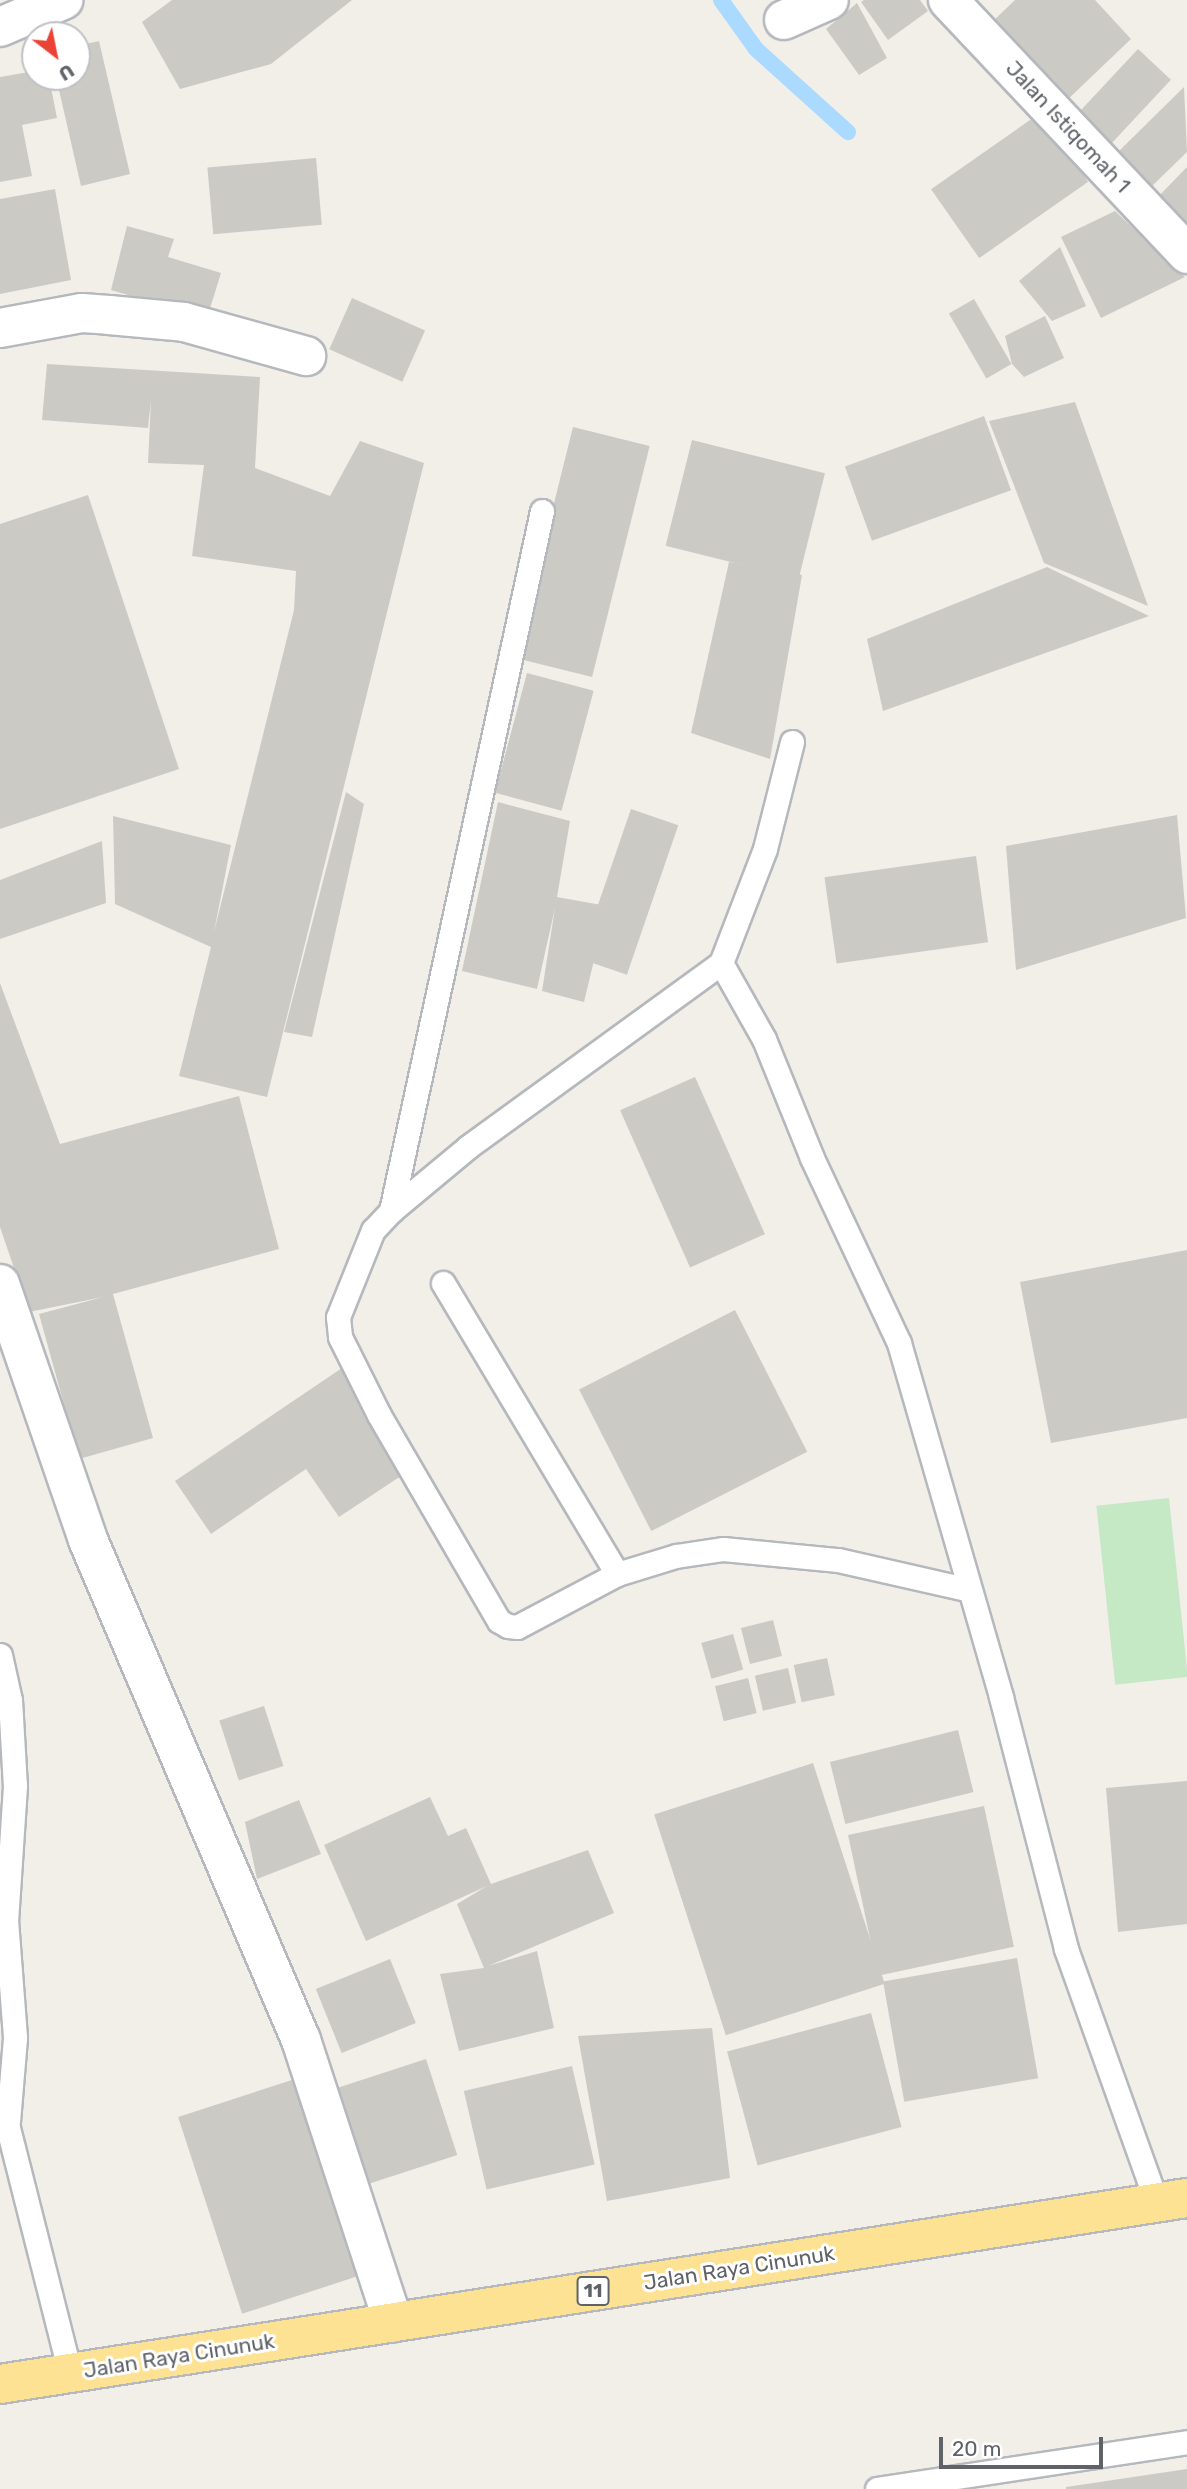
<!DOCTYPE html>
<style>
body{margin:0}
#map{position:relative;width:1187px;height:2489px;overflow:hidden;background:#f1efe8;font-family:Rubik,sans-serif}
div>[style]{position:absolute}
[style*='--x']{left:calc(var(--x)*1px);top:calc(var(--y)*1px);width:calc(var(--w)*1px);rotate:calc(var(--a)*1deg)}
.green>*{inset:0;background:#c5e8c5;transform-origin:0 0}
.stream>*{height:16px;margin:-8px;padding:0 8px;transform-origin:8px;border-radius:8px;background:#aadaff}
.building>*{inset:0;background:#cccac5;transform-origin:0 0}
.roads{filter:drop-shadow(2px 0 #b5b8bc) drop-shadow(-2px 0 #b5b8bc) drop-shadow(0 2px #b5b8bc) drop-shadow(0 -2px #b5b8bc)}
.lane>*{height:23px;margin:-11.5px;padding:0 11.5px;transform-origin:11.5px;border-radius:11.5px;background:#fff}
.street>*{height:38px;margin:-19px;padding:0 19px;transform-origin:19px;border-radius:19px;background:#fff}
.highway>*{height:38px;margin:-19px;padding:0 19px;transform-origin:19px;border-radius:19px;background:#fde293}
span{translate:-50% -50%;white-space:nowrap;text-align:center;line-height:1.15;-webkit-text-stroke:6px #fff;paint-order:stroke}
.shield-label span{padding:2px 5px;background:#fff;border:2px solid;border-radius:5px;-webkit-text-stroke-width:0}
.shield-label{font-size:19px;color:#5f6368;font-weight:700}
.street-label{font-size:21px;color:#5f6368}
.north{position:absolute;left:21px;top:21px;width:70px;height:70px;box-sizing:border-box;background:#fff;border:2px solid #bfc1c3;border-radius:50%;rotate:148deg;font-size:19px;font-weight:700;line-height:28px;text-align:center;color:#5f6368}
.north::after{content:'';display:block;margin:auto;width:24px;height:32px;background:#ea4335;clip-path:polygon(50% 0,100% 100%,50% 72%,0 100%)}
.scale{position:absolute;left:939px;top:2437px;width:164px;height:32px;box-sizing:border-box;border:4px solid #5f6368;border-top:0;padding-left:9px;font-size:21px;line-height:24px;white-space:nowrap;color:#5f6368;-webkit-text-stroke:5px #fff;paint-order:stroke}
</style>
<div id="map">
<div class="green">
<i style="left:1169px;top:1498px;width:180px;height:73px;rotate:84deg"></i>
</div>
<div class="stream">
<i style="--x:721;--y:0;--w:60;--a:54.5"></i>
<i style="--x:756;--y:49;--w:124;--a:42.1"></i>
</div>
<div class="building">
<i style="clip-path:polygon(172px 0,352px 0,271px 64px,180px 89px,142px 22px)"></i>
<i style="clip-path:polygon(864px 0,920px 0,928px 11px,888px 40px,861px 2px)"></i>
<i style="clip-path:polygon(1015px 0,1095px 0,1131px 39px,1065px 102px,991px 23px)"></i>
<i style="clip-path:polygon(857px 3px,887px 58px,859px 75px,826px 29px)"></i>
<i style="clip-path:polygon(99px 41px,130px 174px,81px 186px,56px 77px,77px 77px,77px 46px)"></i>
<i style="left:1138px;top:49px;width:45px;height:91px;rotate:43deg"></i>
<i style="clip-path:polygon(35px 71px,35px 77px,49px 77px,57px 118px,22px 125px,32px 176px,0 182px,0 77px)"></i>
<i style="clip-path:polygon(1184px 87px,1187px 152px,1151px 187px,1118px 152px)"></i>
<i style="left:1040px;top:113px;width:84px;height:133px;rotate:55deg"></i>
<i style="left:316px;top:158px;width:67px;height:109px;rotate:85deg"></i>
<i style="clip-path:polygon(1187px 167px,1187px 230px,1155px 200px)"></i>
<i style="clip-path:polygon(55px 189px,71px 280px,0 294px,0 199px)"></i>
<i style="clip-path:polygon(1115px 211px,1185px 277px,1101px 318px,1061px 237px)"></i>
<i style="clip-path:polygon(127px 226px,174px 239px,168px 257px,221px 273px,207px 318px,111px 290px)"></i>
<i style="clip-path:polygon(1060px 247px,1086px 306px,1052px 321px,1019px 281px)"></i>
<i style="left:352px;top:298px;width:80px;height:56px;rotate:24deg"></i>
<i style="left:974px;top:299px;width:75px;height:29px;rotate:60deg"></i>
<i style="clip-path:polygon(1045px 316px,1064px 358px,1024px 377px,1012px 364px,1005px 336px)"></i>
<i style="clip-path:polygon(47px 364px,260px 377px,255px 468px,330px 496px,360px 441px,424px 463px,267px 1097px,179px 1076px,211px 947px,115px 904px,113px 816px,231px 845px,214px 932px,294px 610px,296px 571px,192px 556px,204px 465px,148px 463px,151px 400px,148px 428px,42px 420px)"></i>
<i style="clip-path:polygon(1075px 402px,1148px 606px,1044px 563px,989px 421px)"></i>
<i style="left:984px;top:416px;width:79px;height:148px;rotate:70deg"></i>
<i style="left:573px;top:427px;width:79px;height:238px;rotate:14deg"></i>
<i style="left:692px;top:440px;width:137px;height:109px;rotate:14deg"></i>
<i style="clip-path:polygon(88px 495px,179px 769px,0 829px,0 524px)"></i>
<i style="clip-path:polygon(729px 562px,802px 575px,770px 759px,691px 733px)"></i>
<i style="clip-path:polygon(1047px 567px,1149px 616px,883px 711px,867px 639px)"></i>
<i style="left:527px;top:673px;width:69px;height:124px;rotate:15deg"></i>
<i style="clip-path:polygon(346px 792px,364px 804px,312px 1037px,284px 1032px)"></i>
<i style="clip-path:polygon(498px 802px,570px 821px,557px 897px,607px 906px,584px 1002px,542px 991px,555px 908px,537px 989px,462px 971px)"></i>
<i style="left:631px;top:809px;width:50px;height:158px;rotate:19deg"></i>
<i style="clip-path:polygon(1177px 815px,1186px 918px,1016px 970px,1006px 846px)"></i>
<i style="clip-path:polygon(102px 841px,106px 903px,0 939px,0 880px)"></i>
<i style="left:976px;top:856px;width:87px;height:153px;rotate:82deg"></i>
<i style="clip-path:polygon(0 983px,60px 1144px,239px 1096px,279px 1249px,113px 1294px,153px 1438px,79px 1459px,39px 1314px,103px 1297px,29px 1312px,0 1227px)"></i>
<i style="left:695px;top:1077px;width:172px;height:82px;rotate:66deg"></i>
<i style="clip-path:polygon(1187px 1250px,1187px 1418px,1051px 1443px,1020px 1282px)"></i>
<i style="left:735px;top:1310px;width:159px;height:175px;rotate:63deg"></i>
<i style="clip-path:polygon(342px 1368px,410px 1470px,339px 1517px,306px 1469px,211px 1534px,175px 1481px)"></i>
<i style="left:773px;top:1620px;width:37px;height:33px;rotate:76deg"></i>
<i style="left:733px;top:1634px;width:37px;height:33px;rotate:74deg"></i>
<i style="left:827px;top:1658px;width:38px;height:34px;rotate:78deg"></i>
<i style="left:788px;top:1668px;width:36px;height:34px;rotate:77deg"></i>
<i style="left:748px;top:1678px;width:36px;height:34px;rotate:76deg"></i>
<i style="left:264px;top:1706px;width:63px;height:47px;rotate:72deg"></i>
<i style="left:958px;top:1730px;width:64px;height:132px;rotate:76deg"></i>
<i style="left:813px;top:1763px;width:232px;height:167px;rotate:72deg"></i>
<i style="clip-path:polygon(1187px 1781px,1187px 1924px,1118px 1932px,1106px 1788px)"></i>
<i style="clip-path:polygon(430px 1797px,448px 1836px,466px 1828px,491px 1884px,588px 1850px,614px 1913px,488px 1966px,537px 1951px,554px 2028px,459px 2051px,440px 1974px,484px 1968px,457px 1904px,487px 1886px,366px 1941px,324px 1845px)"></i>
<i style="clip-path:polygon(299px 1800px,321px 1854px,257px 1879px,245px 1822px)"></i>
<i style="left:984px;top:1806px;width:144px;height:139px;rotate:78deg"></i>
<i style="left:1017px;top:1958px;width:122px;height:136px;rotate:80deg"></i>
<i style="left:390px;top:1959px;width:69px;height:80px;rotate:68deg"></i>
<i style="left:871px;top:2013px;width:118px;height:149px;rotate:75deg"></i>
<i style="clip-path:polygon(712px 2028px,730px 2178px,607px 2201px,578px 2036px)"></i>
<i style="left:426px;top:2059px;width:101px;height:92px;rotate:72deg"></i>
<i style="left:572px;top:2066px;width:101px;height:111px;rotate:77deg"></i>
<i style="left:298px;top:2078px;width:207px;height:126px;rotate:72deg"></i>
<i style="clip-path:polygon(1187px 2469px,1187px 2489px,1066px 2489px,1066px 2487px)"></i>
</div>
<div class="roads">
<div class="lane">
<i style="--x:792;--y:742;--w:110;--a:104.2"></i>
<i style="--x:765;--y:849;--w:122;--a:111.1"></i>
<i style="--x:721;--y:963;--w:313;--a:144"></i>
<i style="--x:468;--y:1147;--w:100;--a:140.3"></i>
<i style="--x:391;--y:1211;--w:26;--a:133"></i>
<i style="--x:373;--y:1230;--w:94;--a:111.9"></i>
<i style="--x:338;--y:1317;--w:20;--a:84"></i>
<i style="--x:340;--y:1337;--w:87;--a:63.4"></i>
<i style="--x:379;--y:1415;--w:238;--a:59.8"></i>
<i style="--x:499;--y:1621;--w:10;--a:29"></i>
<i style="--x:508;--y:1626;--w:9;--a:6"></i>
<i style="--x:517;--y:1627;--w:113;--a:-27.9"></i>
<i style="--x:617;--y:1574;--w:62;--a:-17"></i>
<i style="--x:676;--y:1556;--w:48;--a:-8.5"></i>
<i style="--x:723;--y:1549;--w:116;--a:5.5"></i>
<i style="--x:838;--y:1560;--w:135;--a:12.8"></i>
<i style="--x:721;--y:963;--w:87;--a:60.5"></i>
<i style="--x:764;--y:1039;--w:128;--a:68"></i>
<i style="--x:812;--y:1158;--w:204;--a:64.8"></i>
<i style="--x:899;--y:1343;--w:368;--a:73.9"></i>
<i style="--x:1001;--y:1697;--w:260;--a:75.5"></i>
<i style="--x:1066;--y:1949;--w:270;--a:70.3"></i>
<i style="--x:391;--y:1211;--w:716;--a:-77.83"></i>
<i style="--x:443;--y:1283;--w:339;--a:59.1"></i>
<i style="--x:0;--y:1655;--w:46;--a:77.5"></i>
<i style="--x:10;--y:1700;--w:86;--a:86.7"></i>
<i style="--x:15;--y:1786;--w:134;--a:93.8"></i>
<i style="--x:6;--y:1920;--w:118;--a:85.6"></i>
<i style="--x:15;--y:2038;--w:83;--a:94.8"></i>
<i style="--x:3;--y:2108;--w:273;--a:75.8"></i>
<i style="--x:877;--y:2489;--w:314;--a:-8.6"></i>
</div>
<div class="street">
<i style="--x:948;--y:0;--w:349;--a:46.7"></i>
<i style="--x:784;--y:20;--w:49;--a:-24"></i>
<i style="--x:0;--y:27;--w:69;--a:-23.2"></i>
<i style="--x:0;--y:328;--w:83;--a:-10.4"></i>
<i style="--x:82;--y:313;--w:27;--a:4"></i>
<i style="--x:109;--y:315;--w:75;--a:5.3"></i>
<i style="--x:184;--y:322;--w:127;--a:15.6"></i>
<i style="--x:0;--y:1284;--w:271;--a:71"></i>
<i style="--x:88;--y:1540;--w:543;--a:66.93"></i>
<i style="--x:301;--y:2040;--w:297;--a:71.9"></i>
</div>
<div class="highway">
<i style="--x:0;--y:2384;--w:1201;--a:-8.91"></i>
</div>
</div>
<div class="shield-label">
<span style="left:593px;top:2291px">11</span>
</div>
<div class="street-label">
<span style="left:1068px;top:127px;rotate:47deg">Jalan Istiqomah 1</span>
<span style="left:739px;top:2268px;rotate:-9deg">Jalan Raya Cinunuk</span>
<span style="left:179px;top:2356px;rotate:-9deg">Jalan Raya Cinunuk</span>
</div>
<div class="north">U</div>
<div class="scale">20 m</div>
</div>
